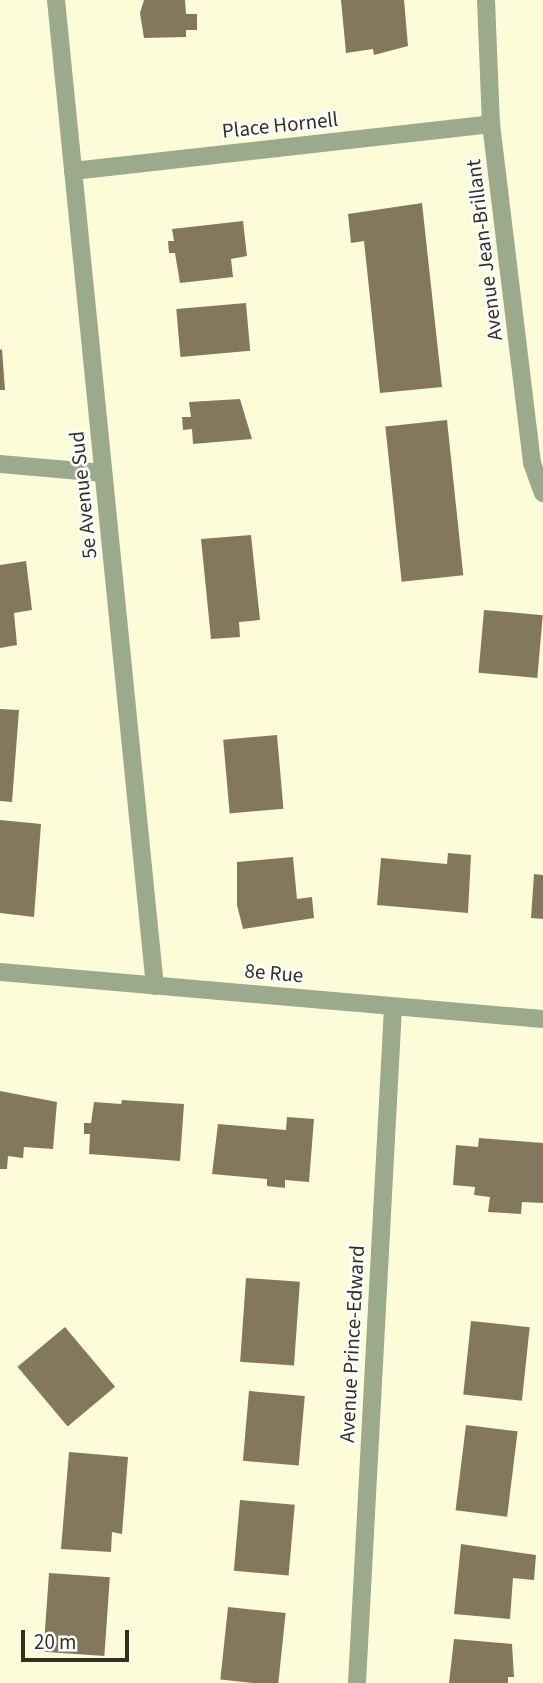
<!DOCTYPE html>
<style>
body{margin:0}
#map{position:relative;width:543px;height:1683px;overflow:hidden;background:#fcfdd8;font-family:"Source Sans 3",sans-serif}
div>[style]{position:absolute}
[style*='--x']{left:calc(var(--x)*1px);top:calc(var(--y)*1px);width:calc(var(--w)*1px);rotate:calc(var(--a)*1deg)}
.building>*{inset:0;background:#83785d;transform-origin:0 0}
.minor>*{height:18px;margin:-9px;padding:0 9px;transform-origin:9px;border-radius:9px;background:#9baa8c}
span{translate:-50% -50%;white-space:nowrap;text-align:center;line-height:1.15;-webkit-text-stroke:5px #fff;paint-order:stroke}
.street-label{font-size:21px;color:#313123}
.scale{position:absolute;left:21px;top:1630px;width:108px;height:32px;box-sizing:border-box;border:4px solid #313123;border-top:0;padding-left:9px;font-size:21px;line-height:24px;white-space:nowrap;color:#313123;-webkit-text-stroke:5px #fff;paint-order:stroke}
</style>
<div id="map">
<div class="building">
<i style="clip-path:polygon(144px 0,185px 0,186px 14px,197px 14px,197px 30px,186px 30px,186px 37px,144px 38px,140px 13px)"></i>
<i style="clip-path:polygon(341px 0,404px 0,408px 46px,374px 55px,373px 49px,346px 53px)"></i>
<i style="clip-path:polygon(422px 203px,442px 387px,380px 393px,364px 241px,351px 243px,348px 214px)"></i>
<i style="clip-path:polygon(243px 221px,247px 256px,231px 259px,233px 277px,180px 283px,175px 253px,169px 253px,168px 241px,174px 241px,172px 229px)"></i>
<i style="left:246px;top:303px;width:48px;height:70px;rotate:85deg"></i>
<i style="clip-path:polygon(2px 349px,5px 390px,0 390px,0 350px)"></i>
<i style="clip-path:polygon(240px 399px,252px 439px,193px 444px,192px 429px,183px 430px,182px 417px,191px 417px,189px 402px)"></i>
<i style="left:447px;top:420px;width:156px;height:62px;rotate:84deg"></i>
<i style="clip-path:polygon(251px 535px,260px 620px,239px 622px,240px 637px,211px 639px,201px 539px)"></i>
<i style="clip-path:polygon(26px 561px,32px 610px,14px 613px,17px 645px,0 648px,0 565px)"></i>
<i style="left:484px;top:610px;width:59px;height:63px;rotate:5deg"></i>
<i style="clip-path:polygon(0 709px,19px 710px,12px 802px,0 801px)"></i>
<i style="left:277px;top:735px;width:74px;height:54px;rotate:85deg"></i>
<i style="clip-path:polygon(0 820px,41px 824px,34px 917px,0 913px)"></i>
<i style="clip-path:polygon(448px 853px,471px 855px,468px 913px,377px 905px,381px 858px,447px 864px)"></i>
<i style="clip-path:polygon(293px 857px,297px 899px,312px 897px,314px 918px,243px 929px,237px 905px,237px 862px)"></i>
<i style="clip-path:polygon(534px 874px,543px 875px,543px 919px,531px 918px)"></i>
<i style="clip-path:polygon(0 1091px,57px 1102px,53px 1149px,24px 1147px,23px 1158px,8px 1156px,7px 1169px,0 1169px)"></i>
<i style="clip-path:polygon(122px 1100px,184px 1104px,180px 1161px,89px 1154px,90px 1134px,84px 1134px,84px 1123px,91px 1123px,94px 1102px,121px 1104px)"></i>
<i style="clip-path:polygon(287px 1117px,314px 1119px,309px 1182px,285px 1180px,285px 1188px,267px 1186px,267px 1179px,212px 1174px,218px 1124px,286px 1130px)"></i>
<i style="clip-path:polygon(479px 1138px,543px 1143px,543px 1203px,522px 1202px,521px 1214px,488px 1212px,490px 1197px,474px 1195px,475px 1187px,453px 1185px,456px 1145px,478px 1147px)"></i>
<i style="left:246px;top:1278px;width:54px;height:84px;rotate:4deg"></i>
<i style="left:471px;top:1321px;width:59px;height:74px;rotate:6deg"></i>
<i style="left:65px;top:1327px;width:78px;height:62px;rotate:50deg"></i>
<i style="left:249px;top:1391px;width:56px;height:70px;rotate:5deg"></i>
<i style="left:466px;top:1425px;width:52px;height:86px;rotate:7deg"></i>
<i style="clip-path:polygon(69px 1452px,128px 1457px,122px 1534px,112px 1532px,111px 1552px,61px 1549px)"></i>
<i style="left:240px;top:1500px;width:55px;height:71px;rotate:5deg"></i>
<i style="clip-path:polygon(461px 1544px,536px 1555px,534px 1580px,513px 1578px,510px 1619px,454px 1614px)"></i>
<i style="left:49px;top:1573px;width:61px;height:79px;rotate:4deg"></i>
<i style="left:228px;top:1607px;width:58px;height:73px;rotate:6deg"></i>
<i style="clip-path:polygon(454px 1639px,512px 1644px,514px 1677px,508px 1677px,508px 1683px,449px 1683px)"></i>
</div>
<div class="minor">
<i style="--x:56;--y:0;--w:991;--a:84.27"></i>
<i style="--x:486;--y:0;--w:124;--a:87.7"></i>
<i style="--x:491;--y:124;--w:341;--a:83.1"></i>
<i style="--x:532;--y:463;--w:32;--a:70"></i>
<i style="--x:73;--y:171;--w:421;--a:-6.4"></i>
<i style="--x:0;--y:464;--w:103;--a:5"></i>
<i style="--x:0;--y:972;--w:545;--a:4.95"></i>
<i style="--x:357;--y:1683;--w:677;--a:-86.95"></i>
</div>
<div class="street-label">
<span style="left:280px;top:125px;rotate:-6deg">Place Hornell</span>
<span style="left:484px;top:250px;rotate:-97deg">Avenue Jean-Brillant</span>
<span style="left:83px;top:495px;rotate:-96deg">5e Avenue Sud</span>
<span style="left:274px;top:973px;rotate:5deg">8e Rue</span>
<span style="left:352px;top:1344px;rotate:-87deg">Avenue Prince-Edward</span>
</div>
<div class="scale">20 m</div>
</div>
